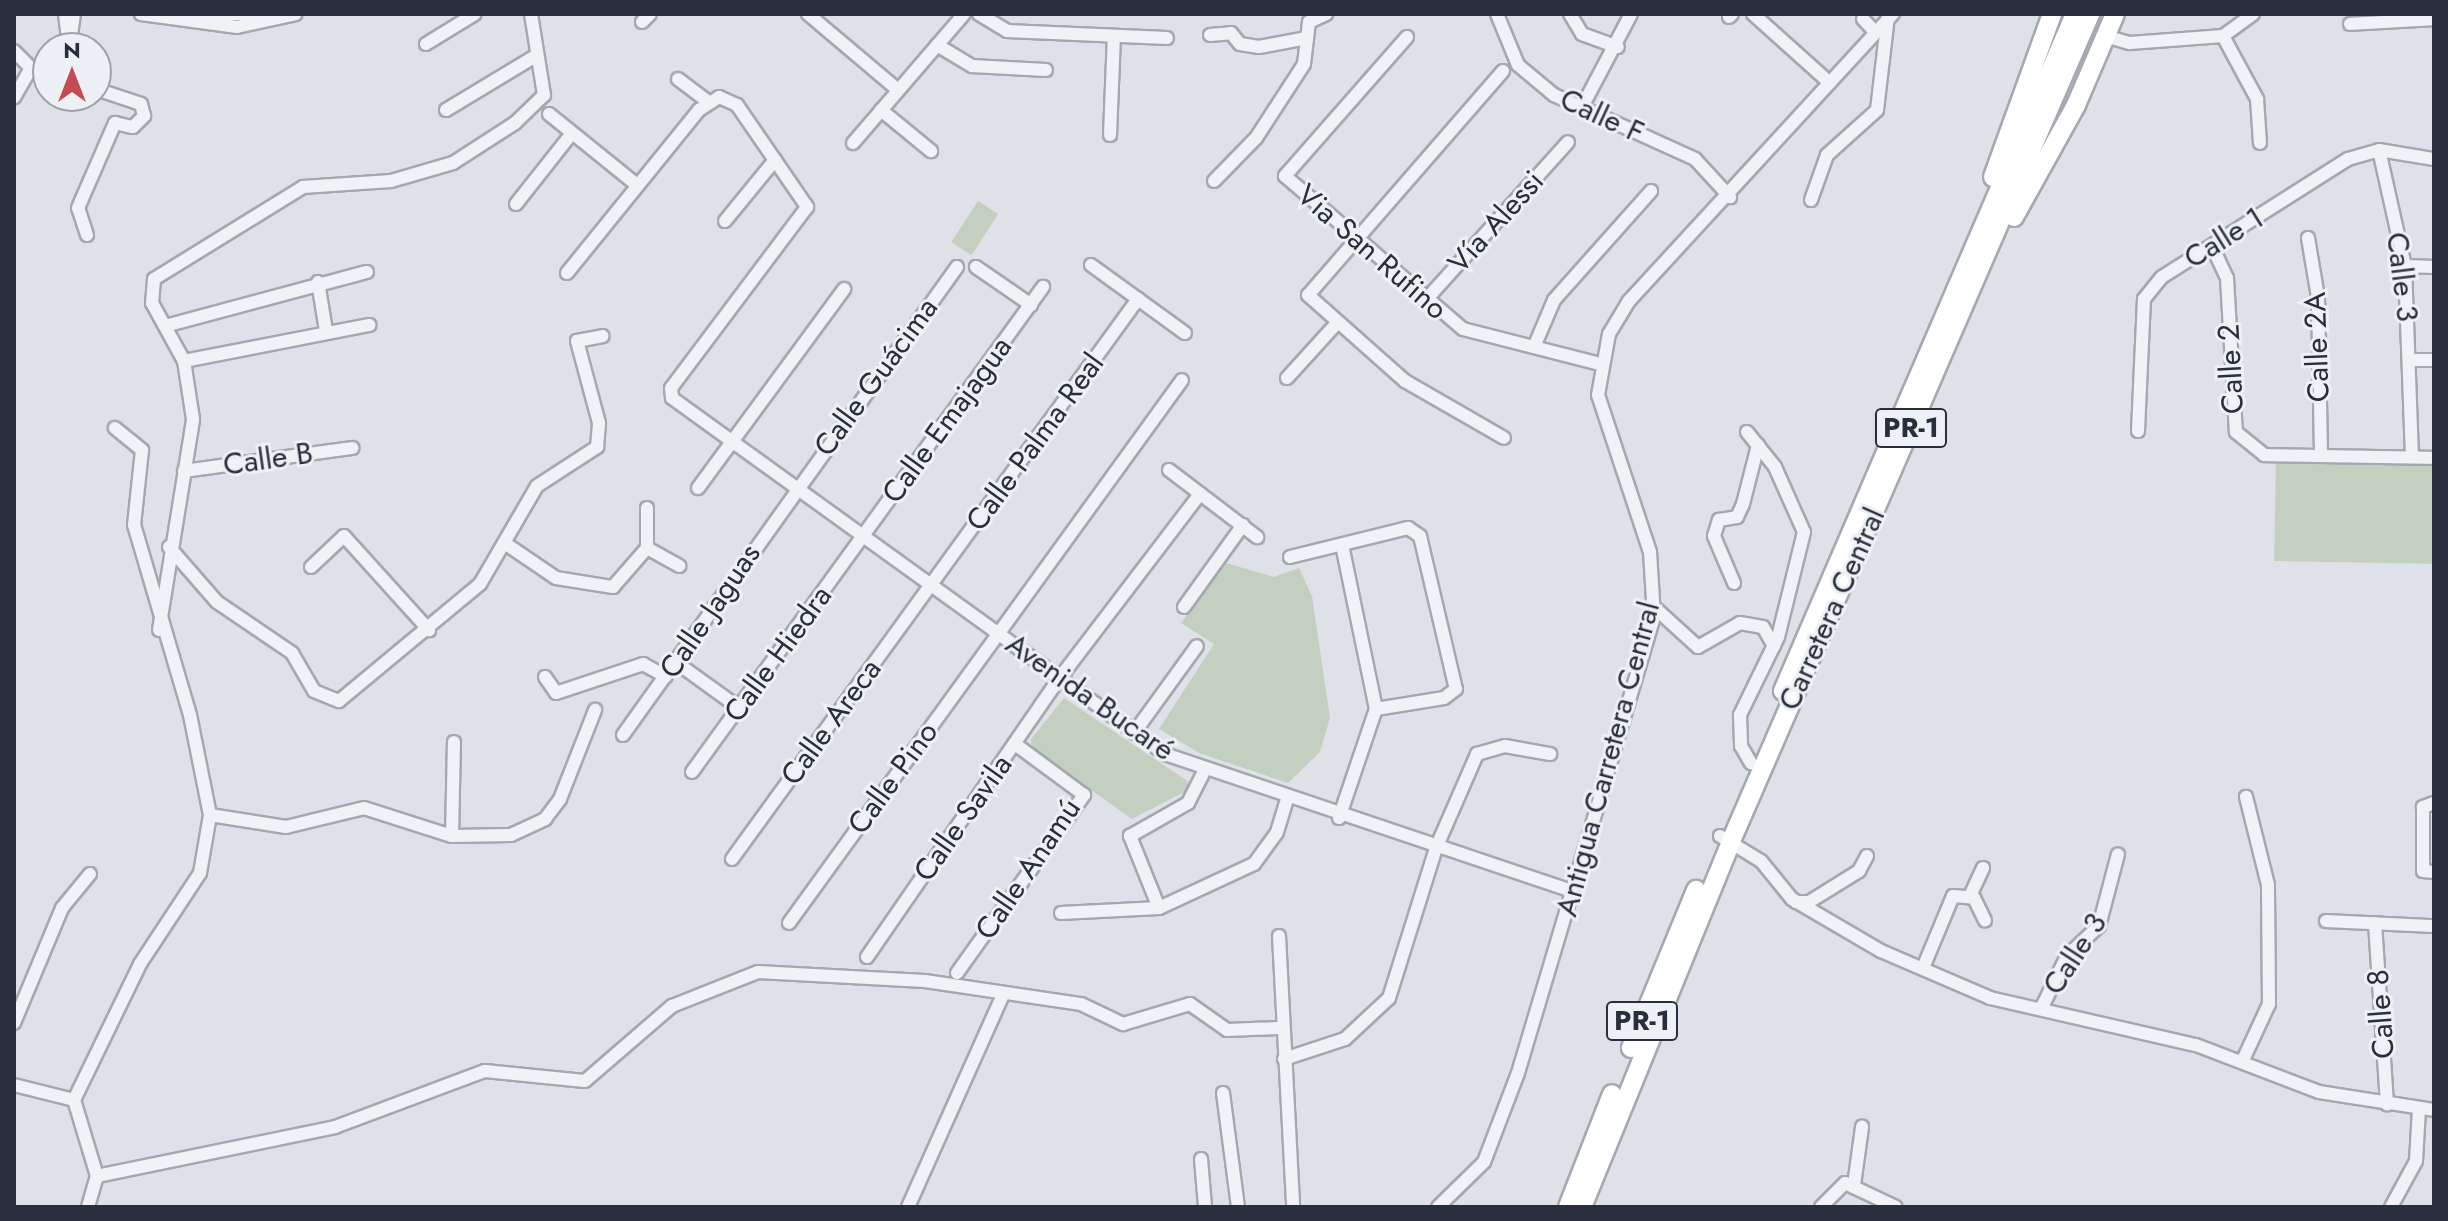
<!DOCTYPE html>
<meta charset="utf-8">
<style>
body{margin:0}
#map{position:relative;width:2448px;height:1221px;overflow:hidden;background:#dee1e7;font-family:Jost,sans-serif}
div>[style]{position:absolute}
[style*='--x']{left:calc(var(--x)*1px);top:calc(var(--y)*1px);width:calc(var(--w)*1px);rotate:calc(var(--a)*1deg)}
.green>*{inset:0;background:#c3d0c0;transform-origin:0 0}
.roads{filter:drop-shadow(2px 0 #a4a8b0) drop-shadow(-2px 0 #a4a8b0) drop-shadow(0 2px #a4a8b0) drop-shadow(0 -2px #a4a8b0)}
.minor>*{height:12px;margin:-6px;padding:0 6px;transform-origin:6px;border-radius:6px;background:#f0f2f5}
.highway>*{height:18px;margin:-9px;padding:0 9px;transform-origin:9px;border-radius:9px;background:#fff}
span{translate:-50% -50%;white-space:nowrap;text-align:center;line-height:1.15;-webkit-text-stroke:6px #edf0f4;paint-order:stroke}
.shield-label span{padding:2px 6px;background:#edf0f4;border:2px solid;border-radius:6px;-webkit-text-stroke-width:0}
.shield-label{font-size:28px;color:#282e3c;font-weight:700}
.street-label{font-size:30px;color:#282e3c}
.frame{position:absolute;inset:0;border:16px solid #282e3c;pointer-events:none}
.north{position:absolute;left:32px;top:32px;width:80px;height:80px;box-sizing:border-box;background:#edf0f4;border:2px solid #9ea2aa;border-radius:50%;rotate:0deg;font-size:22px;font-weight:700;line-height:32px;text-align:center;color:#282e3c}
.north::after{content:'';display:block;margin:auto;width:28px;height:36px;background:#c44b54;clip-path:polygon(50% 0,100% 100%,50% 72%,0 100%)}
</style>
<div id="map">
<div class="green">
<i style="left:978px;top:201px;width:24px;height:49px;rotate:33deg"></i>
<i style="left:2276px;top:458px;width:158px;height:103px;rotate:1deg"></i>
<i style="clip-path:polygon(1226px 563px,1274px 577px,1299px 568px,1312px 596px,1330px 718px,1320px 752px,1288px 783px,1199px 753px,1159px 729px,1214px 644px,1181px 623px)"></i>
<i style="clip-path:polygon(1064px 698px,1189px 782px,1188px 790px,1132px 819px,1032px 748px,1031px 739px)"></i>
</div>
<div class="roads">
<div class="minor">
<i style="--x:65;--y:14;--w:34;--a:83"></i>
<i style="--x:74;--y:14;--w:21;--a:98"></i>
<i style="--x:71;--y:35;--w:16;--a:55"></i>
<i style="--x:141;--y:14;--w:97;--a:7.7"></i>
<i style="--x:237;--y:27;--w:60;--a:-12.4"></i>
<i style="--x:198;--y:14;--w:66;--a:0"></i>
<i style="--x:808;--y:14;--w:118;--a:40.2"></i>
<i style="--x:979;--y:14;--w:33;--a:31"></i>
<i style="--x:1007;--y:31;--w:160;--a:2.5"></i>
<i style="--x:1497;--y:14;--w:55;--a:67.6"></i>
<i style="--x:1518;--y:65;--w:47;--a:39.8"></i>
<i style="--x:1554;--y:95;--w:155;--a:24.4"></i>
<i style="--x:1695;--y:159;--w:52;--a:47.4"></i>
<i style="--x:1570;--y:14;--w:23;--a:59"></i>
<i style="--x:1582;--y:34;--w:38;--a:20"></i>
<i style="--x:1753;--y:14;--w:103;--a:41.9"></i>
<i style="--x:1729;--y:17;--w:4;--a:-45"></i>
<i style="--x:1863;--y:19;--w:18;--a:47"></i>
<i style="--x:642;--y:22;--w:11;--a:-45"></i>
<i style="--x:2350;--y:24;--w:84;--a:-3.4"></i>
<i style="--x:1210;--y:35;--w:21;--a:-5"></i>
<i style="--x:1231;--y:33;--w:14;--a:51"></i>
<i style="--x:1240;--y:44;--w:19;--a:9"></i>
<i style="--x:1259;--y:47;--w:49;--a:-10.6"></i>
<i style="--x:2105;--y:36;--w:26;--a:16"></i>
<i style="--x:2130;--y:43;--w:93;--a:-4.3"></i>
<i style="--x:2223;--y:36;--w:37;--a:-36"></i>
<i style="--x:2223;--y:36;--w:72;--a:61.6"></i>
<i style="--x:2257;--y:99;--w:44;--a:86.1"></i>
<i style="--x:1407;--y:37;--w:185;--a:131.3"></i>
<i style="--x:1285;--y:176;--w:235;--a:40.7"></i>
<i style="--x:1463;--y:329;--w:141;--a:14.3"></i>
<i style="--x:426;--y:44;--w:57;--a:-31.5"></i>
<i style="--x:937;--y:45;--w:41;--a:31"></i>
<i style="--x:972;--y:66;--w:74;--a:3.1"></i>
<i style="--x:14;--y:51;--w:24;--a:45"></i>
<i style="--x:31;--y:68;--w:34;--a:120"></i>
<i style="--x:1503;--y:71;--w:297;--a:131"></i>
<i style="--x:1308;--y:295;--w:130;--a:41.6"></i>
<i style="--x:1405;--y:381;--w:114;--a:29.9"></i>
<i style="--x:678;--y:79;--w:38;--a:37"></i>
<i style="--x:1582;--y:107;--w:105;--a:-62.2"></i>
<i style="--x:446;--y:110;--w:106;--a:-31.1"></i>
<i style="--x:881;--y:110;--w:65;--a:39.4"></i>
<i style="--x:549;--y:114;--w:113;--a:38.9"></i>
<i style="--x:1110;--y:135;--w:99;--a:-87.7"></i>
<i style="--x:853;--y:143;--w:170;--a:-49.3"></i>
<i style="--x:2379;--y:150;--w:119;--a:77.4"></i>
<i style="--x:2405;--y:266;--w:188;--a:87.9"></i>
<i style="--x:1214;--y:181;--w:60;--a:-45.7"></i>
<i style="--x:1256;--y:138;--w:88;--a:-57"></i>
<i style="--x:1304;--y:64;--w:42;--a:-83.2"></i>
<i style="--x:1309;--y:22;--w:19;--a:-25"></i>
<i style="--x:1811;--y:200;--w:48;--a:-70.4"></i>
<i style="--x:1827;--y:155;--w:67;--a:-42"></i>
<i style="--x:1877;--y:110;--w:94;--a:-83.3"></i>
<i style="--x:516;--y:204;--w:90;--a:-51.7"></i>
<i style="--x:725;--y:221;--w:79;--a:-50.7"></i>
<i style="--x:87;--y:235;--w:28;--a:-108"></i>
<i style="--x:78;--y:208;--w:93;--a:-66.5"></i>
<i style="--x:115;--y:123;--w:18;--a:13"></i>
<i style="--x:133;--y:127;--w:16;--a:-45"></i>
<i style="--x:144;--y:116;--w:12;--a:-104"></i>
<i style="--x:141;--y:104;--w:47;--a:-161.6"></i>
<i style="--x:2308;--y:238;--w:60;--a:80.4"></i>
<i style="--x:2318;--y:297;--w:159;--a:88.9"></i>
<i style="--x:2212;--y:246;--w:35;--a:65"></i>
<i style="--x:2227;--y:278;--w:154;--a:86.7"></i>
<i style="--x:2236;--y:432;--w:36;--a:39"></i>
<i style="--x:2264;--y:455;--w:170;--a:1"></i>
<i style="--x:1091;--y:265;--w:116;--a:35.9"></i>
<i style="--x:2405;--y:266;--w:29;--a:2"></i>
<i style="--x:976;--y:267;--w:67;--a:34.6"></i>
<i style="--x:567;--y:273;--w:210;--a:-51"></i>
<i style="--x:699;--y:110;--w:24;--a:-33"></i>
<i style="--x:719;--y:97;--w:20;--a:24"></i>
<i style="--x:737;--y:105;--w:124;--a:55.5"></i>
<i style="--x:807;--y:207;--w:226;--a:126.9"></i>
<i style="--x:671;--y:388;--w:10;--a:84"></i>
<i style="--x:672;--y:398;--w:608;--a:35.83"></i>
<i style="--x:1165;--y:754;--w:430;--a:18.6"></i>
<i style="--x:318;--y:282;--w:50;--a:80.7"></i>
<i style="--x:1424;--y:302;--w:215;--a:-48"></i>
<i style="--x:165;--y:326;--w:209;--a:-15"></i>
<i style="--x:1534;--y:347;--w:51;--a:-66.9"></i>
<i style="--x:1554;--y:300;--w:146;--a:-48.3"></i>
<i style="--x:2411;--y:360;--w:23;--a:0"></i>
<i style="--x:184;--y:361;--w:189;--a:-11"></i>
<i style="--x:1287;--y:378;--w:74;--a:-47.7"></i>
<i style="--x:2138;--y:431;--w:132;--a:-87.4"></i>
<i style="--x:2144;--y:299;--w:28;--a:-51"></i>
<i style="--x:2162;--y:277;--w:220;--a:-32.4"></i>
<i style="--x:2348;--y:159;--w:32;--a:-16"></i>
<i style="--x:2379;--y:150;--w:56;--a:9.3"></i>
<i style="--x:1747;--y:432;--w:45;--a:51.3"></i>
<i style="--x:1775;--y:467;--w:71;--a:66"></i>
<i style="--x:1804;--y:532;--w:108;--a:103.9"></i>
<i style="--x:1778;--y:637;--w:87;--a:116"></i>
<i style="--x:1740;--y:715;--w:31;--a:88"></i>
<i style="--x:1741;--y:746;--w:20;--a:60"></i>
<i style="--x:1169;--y:470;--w:111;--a:37.3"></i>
<i style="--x:184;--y:471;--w:170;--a:-7.8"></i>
<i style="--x:698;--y:488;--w:247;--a:-53.7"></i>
<i style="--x:506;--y:544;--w:60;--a:34.2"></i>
<i style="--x:556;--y:578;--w:58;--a:9"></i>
<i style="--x:613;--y:587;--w:52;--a:-48.9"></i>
<i style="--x:647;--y:548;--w:40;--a:-90"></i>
<i style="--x:169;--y:547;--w:73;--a:48.9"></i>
<i style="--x:217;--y:602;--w:91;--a:34.2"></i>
<i style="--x:292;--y:653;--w:44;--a:59.9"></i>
<i style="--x:314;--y:691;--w:27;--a:22"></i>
<i style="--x:339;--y:701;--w:183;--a:-39.7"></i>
<i style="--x:480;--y:584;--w:113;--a:-59.8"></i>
<i style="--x:537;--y:486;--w:72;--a:-33"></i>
<i style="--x:597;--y:447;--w:24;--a:-85"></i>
<i style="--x:599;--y:423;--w:85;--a:-105"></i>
<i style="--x:577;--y:341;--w:26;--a:-11"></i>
<i style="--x:647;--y:548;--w:37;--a:29"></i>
<i style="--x:1290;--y:557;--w:122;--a:-13.8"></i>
<i style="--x:1408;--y:528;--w:14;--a:34"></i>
<i style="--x:1420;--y:536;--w:157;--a:76.8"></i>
<i style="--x:1456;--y:689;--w:15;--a:143"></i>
<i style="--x:1444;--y:698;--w:69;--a:170.8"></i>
<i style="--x:311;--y:567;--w:45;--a:-43.2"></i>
<i style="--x:344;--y:536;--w:127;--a:47.9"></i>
<i style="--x:1734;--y:583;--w:51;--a:-113.1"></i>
<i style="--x:1714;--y:536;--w:17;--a:-73"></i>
<i style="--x:1719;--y:520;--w:18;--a:-9"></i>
<i style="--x:1737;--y:517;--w:14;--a:-65"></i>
<i style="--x:1743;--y:504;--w:61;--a:-75.7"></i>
<i style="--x:1184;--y:607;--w:101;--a:-54.3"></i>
<i style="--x:1655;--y:608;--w:58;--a:42.2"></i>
<i style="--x:1698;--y:647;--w:48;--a:-29.7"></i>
<i style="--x:1740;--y:623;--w:23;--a:10"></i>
<i style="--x:1763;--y:627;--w:22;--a:60"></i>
<i style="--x:159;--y:630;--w:214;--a:-80.8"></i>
<i style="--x:193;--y:419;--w:59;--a:-98.8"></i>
<i style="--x:184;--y:361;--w:66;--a:-118.9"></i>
<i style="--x:152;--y:303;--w:24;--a:-85"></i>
<i style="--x:154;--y:279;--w:175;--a:-31.7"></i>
<i style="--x:303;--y:187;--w:88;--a:-3.9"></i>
<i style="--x:391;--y:181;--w:65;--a:-16.2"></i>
<i style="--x:453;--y:163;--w:74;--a:-32.8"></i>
<i style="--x:515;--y:123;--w:40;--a:-44"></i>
<i style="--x:544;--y:95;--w:82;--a:-99.1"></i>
<i style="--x:677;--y:663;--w:75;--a:35.8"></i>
<i style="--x:545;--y:677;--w:19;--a:55"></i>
<i style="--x:556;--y:693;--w:92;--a:-18.4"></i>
<i style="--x:643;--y:664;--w:26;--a:29"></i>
<i style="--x:1134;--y:733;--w:107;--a:-54.1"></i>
<i style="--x:623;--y:735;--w:575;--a:-54.49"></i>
<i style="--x:692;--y:772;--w:599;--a:-54.11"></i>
<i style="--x:2434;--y:803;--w:12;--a:160"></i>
<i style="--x:2423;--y:807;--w:64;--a:90"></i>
<i style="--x:2423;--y:871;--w:11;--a:5"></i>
<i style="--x:210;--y:815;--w:77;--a:9"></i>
<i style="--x:286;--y:827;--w:80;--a:-13.7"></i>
<i style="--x:364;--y:808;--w:92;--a:17.7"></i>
<i style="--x:452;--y:836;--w:59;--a:-1"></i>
<i style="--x:511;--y:835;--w:38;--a:-25"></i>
<i style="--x:545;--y:819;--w:25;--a:-53"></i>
<i style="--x:560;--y:799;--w:96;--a:-68.5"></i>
<i style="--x:1339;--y:818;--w:115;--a:-71.3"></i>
<i style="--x:1376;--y:709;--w:167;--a:-101.7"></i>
<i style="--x:452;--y:836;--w:94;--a:-88.8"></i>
<i style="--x:1720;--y:836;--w:48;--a:31.4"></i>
<i style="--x:1761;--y:861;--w:49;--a:50.8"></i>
<i style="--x:1792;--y:899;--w:103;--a:30.3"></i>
<i style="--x:1881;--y:951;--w:119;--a:23.3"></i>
<i style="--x:1990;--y:998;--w:211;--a:12.9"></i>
<i style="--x:2196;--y:1045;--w:132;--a:20.9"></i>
<i style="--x:2319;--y:1092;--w:116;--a:8.9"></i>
<i style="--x:732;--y:859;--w:692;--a:-54.06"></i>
<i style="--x:1970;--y:896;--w:31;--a:-65"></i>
<i style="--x:1796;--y:902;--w:13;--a:0"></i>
<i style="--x:1809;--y:902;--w:59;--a:-31.8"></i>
<i style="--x:1859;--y:871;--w:17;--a:-62"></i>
<i style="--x:1159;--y:908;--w:78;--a:-111.9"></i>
<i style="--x:1130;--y:836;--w:67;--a:-29.6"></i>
<i style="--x:1188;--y:803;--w:35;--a:-63"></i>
<i style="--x:1061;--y:913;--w:98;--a:-2.9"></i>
<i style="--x:1159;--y:908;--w:105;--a:-24.9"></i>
<i style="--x:1254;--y:864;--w:39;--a:-54"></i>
<i style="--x:1277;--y:832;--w:34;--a:-73"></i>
<i style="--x:2326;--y:921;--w:108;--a:2.7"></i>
<i style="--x:789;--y:923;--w:670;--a:-54.1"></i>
<i style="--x:2375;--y:923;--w:182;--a:86.2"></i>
<i style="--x:1279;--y:936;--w:271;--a:87"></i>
<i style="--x:867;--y:957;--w:338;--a:-55.4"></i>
<i style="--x:1059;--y:679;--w:233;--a:-52.7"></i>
<i style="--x:1923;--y:968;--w:78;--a:-67.4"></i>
<i style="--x:1953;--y:896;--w:21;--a:5"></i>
<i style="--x:1974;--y:898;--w:25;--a:64"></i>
<i style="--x:957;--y:973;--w:219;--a:-54.5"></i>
<i style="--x:1084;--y:795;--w:86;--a:-143.5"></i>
<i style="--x:2042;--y:1007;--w:57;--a:-63.9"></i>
<i style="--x:2067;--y:956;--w:44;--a:-43.2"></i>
<i style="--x:2099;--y:926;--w:74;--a:-75.2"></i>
<i style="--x:14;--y:1023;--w:125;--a:-67.3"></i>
<i style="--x:62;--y:908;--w:44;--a:-50.5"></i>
<i style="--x:1284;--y:1059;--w:64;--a:-18.2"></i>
<i style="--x:1345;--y:1039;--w:60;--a:-43"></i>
<i style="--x:1389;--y:998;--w:157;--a:-72.6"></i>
<i style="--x:1436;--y:848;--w:103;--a:-66.4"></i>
<i style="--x:1477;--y:754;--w:29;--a:-16"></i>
<i style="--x:1505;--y:746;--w:46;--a:10.1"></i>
<i style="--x:2243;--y:1060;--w:62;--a:-65.1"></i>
<i style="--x:2269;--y:1004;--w:119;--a:-90.5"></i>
<i style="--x:2268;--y:885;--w:91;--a:-104"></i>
<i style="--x:14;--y:1085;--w:62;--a:14"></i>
<i style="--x:1223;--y:1093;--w:115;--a:82.5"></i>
<i style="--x:1201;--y:1159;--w:48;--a:85.2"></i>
<i style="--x:97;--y:1176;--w:243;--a:-11.6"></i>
<i style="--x:335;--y:1127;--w:160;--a:-20.5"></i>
<i style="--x:485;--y:1071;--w:100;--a:5.7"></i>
<i style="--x:585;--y:1081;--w:115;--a:-40.8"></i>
<i style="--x:672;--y:1006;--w:92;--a:-21.6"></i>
<i style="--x:758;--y:972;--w:167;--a:3.1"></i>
<i style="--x:925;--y:981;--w:158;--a:8.4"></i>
<i style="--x:1081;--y:1004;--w:47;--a:25.5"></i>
<i style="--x:1123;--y:1024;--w:70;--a:-16.6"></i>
<i style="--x:1190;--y:1004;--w:45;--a:35.1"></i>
<i style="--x:1227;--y:1030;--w:52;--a:-2.2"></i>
<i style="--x:1854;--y:1185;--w:59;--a:-82.1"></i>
<i style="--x:88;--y:1207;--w:32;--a:-74"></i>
<i style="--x:97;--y:1176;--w:79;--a:-106.8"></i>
<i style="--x:74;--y:1100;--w:151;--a:-64.1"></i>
<i style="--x:140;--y:964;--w:109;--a:-56.6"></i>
<i style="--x:200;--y:873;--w:59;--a:-80.2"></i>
<i style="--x:210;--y:815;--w:102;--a:-101.3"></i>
<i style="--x:190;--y:715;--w:198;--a:-106.4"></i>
<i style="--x:134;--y:525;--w:75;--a:-83.9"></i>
<i style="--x:142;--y:450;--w:35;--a:-141"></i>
<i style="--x:908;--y:1207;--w:232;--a:-65.9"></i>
<i style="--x:1438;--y:1207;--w:64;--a:-44.4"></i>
<i style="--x:1484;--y:1162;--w:95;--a:-69.1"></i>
<i style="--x:1518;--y:1073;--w:476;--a:-73.4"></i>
<i style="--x:1654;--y:617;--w:65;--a:-93.5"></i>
<i style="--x:1650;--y:552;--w:165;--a:-108.3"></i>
<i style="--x:1598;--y:395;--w:62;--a:-79.8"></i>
<i style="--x:1609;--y:334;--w:39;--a:-59"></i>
<i style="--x:1629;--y:301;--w:390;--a:-47.4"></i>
<i style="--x:1821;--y:1207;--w:34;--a:-45"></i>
<i style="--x:1845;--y:1183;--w:56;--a:25.2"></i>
<i style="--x:2391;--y:1207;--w:52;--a:-61.5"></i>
<i style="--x:2416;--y:1161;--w:52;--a:-86.7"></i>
</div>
<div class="highway">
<i style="--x:1993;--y:177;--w:173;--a:-70.1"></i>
<i style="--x:2014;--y:217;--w:128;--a:-61"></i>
<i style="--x:2076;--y:105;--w:99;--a:-66.8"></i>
<i style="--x:1783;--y:691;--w:737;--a:-66.67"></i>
<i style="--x:1631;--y:1048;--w:171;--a:-67.6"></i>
<i style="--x:1568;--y:1207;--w:121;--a:-68.7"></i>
<i style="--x:1582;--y:1207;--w:395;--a:-67.8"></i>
<i style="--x:1731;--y:841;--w:902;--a:-66.53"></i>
</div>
</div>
<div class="shield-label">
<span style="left:1911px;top:428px">PR-1</span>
<span style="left:1642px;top:1021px">PR-1</span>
</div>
<div class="street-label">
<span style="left:1602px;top:116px;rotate:25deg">Calle F</span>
<span style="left:1496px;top:222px;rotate:-48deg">Vía Alessi</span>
<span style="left:2224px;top:238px;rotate:-32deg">Calle 1</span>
<span style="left:1372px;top:252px;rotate:41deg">Via San Rufino</span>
<span style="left:2402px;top:277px;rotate:83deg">Calle 3</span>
<span style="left:2317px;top:347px;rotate:-92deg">Calle 2A</span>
<span style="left:2231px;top:369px;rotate:-93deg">Calle 2</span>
<span style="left:876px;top:377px;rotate:-54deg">Calle Guácima</span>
<span style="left:947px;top:420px;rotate:-54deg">Calle Emajagua</span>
<span style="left:1035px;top:442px;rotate:-54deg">Calle Palma Real</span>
<span style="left:268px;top:459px;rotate:-8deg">Calle B</span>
<span style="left:1832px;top:609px;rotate:-66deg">Carretera Central</span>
<span style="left:710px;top:611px;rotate:-56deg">Calle Jaguas</span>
<span style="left:778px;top:654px;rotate:-54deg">Calle Hiedra</span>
<span style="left:1090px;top:697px;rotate:35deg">Avenida Bucaré</span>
<span style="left:831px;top:722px;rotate:-54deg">Calle Areca</span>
<span style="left:1608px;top:759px;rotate:-75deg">Antigua Carretera Central</span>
<span style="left:893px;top:778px;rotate:-54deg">Calle Pino</span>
<span style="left:963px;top:818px;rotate:-55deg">Calle Savila</span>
<span style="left:1028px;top:869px;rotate:-56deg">Calle Anamú</span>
<span style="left:2075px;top:954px;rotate:-57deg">Calle 3</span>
<span style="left:2381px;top:1014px;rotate:-94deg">Calle 8</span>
</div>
<div class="frame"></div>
<div class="north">N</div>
</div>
